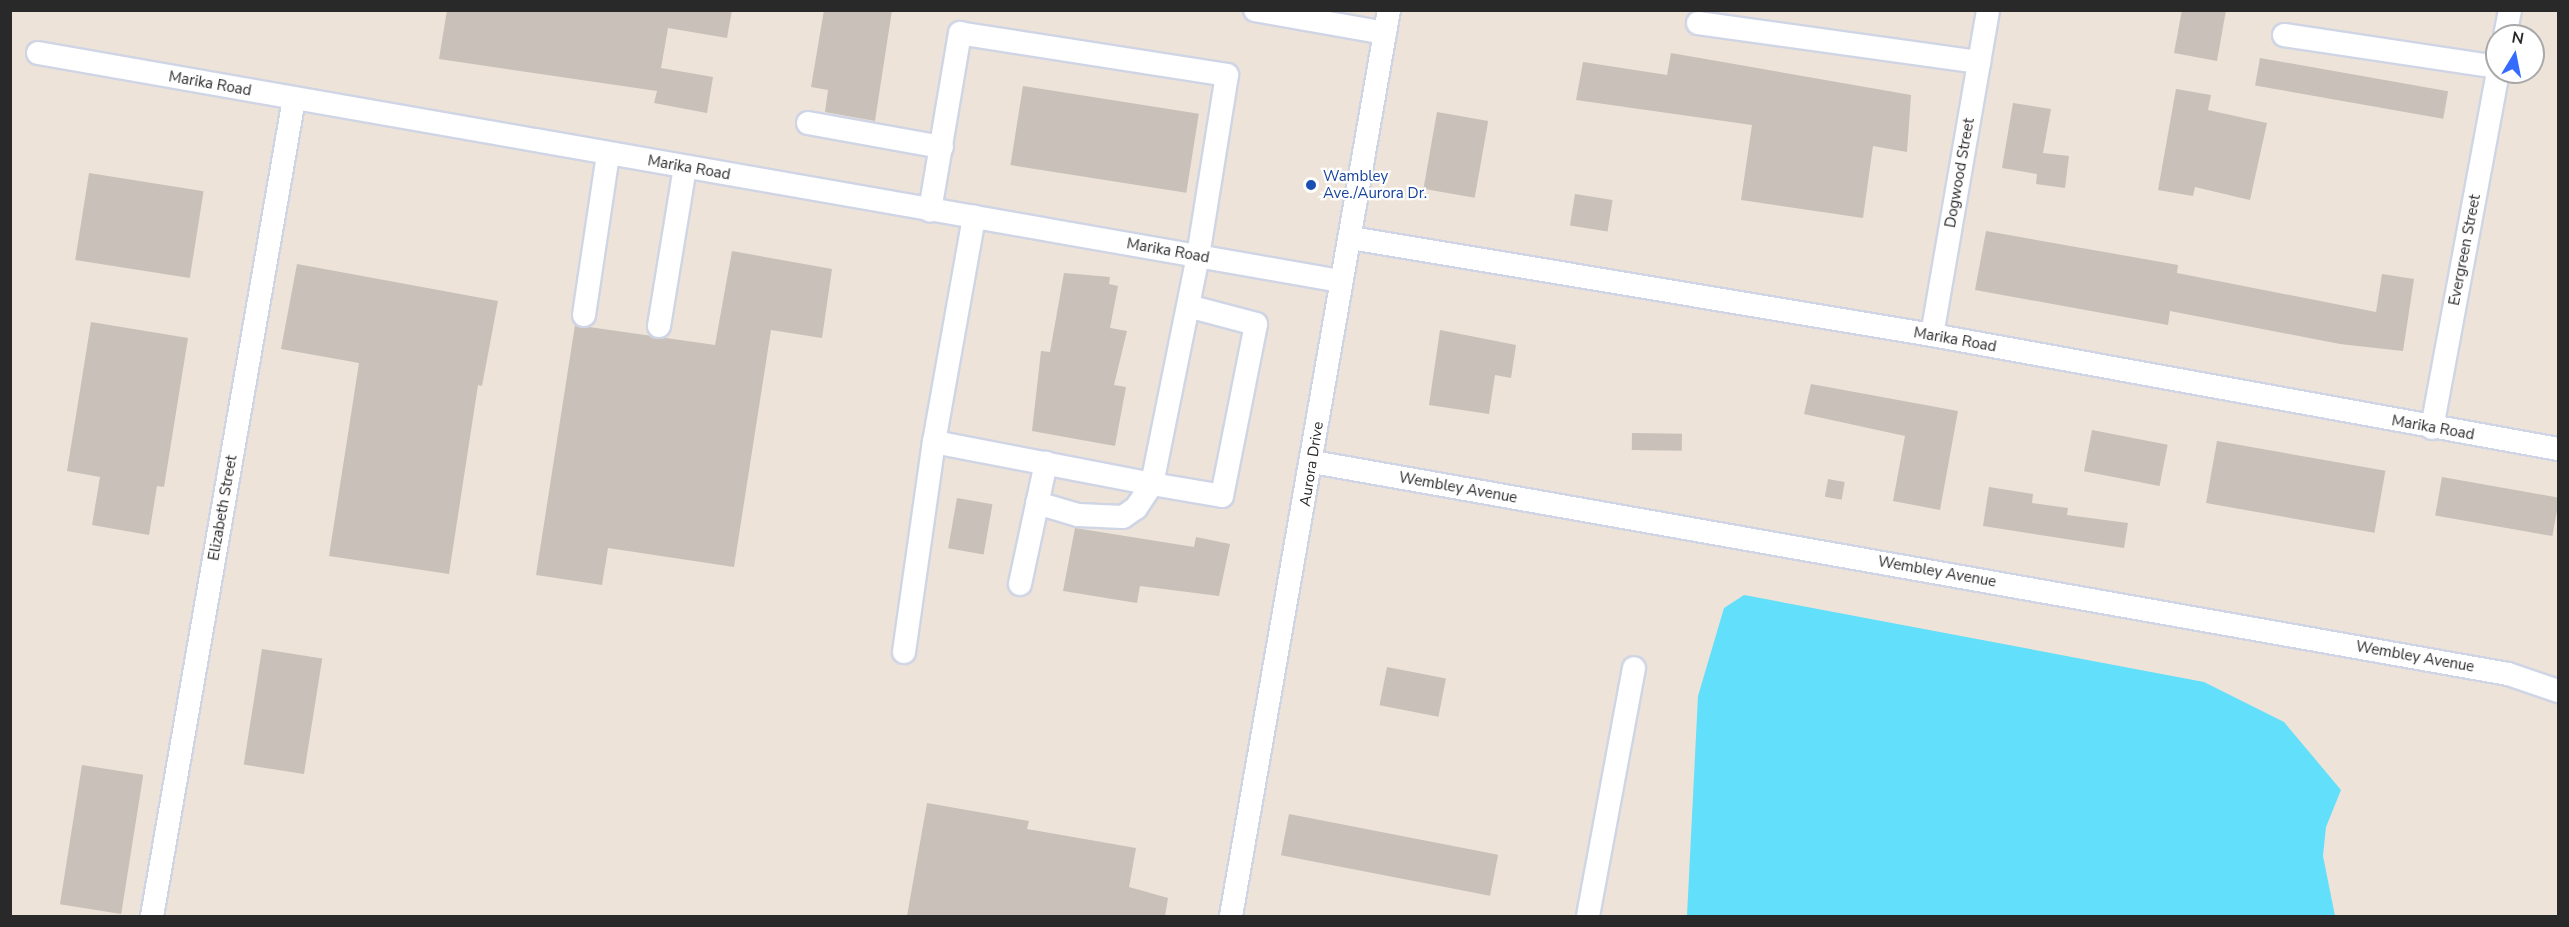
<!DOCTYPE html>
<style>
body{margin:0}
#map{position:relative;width:2569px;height:927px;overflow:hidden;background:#ede3d9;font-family:"Nunito Sans",sans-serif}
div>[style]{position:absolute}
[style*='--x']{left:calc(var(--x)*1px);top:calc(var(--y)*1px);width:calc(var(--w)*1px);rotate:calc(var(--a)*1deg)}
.water>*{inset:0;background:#62dffa}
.building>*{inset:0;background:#c8c0b9;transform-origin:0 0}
.roads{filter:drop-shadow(2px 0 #cfd5e4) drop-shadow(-2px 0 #cfd5e4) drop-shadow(0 2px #cfd5e4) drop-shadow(0 -2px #cfd5e4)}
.minor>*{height:22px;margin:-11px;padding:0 11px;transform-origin:11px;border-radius:11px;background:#fff}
.dots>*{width:16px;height:16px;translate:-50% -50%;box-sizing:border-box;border:3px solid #fff;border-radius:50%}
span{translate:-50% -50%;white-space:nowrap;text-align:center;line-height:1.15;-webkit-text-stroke:4.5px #fff;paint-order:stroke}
.street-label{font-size:15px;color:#292929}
.transit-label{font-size:15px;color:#164399}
.left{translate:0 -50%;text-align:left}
.frame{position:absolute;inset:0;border:12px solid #292929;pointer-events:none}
.north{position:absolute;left:2485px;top:24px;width:60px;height:60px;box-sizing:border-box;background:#fff;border:2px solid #a9a9a9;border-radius:50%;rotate:10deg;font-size:16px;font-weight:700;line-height:24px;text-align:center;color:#292929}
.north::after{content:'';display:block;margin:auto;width:21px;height:27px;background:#356cff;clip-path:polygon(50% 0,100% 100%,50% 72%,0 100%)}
</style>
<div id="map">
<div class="water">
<i style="clip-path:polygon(1744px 595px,2204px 682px,2284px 722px,2341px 790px,2326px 827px,2323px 856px,2335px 916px,1687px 916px,1698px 696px,1724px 608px)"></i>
</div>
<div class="building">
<i style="clip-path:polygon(447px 10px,732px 10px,727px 38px,668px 28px,661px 68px,713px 77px,707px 113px,654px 103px,657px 91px,439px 59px)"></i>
<i style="clip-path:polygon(824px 10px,892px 10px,875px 121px,825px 112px,828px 90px,811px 87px)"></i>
<i style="clip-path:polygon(2182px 10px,2226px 10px,2217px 61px,2174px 53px)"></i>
<i style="clip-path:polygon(1671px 53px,1911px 95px,1907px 152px,1873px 146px,1863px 218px,1741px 200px,1752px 125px,1576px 100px,1583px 62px,1667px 75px)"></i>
<i style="left:2260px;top:58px;width:191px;height:28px;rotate:10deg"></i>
<i style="left:1023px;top:86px;width:178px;height:80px;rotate:9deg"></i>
<i style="clip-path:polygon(2176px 89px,2211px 95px,2208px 110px,2267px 123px,2250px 200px,2195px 187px,2193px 196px,2158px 190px)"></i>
<i style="clip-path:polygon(2013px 103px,2051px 109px,2043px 153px,2069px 156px,2065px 188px,2036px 184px,2037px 174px,2002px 168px)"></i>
<i style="left:1437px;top:112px;width:52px;height:78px;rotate:10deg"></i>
<i style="left:89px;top:173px;width:116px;height:88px;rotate:9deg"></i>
<i style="left:1575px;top:194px;width:38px;height:32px;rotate:9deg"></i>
<i style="clip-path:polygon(1986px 231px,2178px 265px,2177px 273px,2376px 312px,2382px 274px,2414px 279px,2403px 351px,2340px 344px,2170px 311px,2168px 325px,1975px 290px)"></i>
<i style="clip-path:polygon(732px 251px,832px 269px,822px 338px,771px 330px,734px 567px,608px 548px,602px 585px,536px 575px,575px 325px,715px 345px)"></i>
<i style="clip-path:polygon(297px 264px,498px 301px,482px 386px,478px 385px,449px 574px,329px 556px,359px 363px,281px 349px)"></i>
<i style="clip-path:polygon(1064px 273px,1110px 277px,1109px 284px,1118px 286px,1110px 328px,1127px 331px,1114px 385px,1126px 387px,1115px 446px,1032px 431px,1041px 351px,1050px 352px)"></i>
<i style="clip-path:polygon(91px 322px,188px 338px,164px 487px,157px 486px,149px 535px,92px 525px,100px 477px,67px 471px)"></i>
<i style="clip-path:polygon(1440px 330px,1516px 345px,1511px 378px,1495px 375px,1489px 414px,1429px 405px)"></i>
<i style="clip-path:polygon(1811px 384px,1958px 411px,1940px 510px,1893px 501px,1905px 436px,1804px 414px)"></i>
<i style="left:2092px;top:430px;width:77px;height:42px;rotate:11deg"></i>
<i style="left:1632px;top:433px;width:50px;height:17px;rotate:1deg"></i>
<i style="left:2217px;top:441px;width:171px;height:63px;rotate:10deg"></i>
<i style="left:2442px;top:477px;width:119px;height:39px;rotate:10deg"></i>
<i style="left:1828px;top:479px;width:17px;height:18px;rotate:10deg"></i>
<i style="clip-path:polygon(1989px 487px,2033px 494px,2032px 503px,2068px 508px,2067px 515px,2128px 523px,2124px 548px,1983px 526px)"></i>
<i style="left:957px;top:498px;width:36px;height:51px;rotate:10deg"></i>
<i style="clip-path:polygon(1075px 528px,1194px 547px,1196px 537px,1230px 544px,1219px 596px,1140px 586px,1137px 603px,1063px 591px)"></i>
<i style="left:262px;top:649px;width:61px;height:117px;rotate:9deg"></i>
<i style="left:1387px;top:667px;width:60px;height:39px;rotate:11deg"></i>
<i style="left:82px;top:765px;width:62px;height:141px;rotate:9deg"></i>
<i style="clip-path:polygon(927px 803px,1029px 821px,1027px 829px,1136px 848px,1129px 887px,1168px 898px,1165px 916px,907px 916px)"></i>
<i style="left:1289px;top:814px;width:213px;height:42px;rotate:11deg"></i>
</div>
<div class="roads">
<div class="minor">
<i style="--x:1255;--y:10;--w:132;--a:10"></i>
<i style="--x:1698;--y:23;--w:284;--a:7.9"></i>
<i style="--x:2284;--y:35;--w:215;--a:8.5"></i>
<i style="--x:2505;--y:36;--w:26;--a:-79"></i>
<i style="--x:38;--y:53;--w:1322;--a:9.93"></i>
<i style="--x:808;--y:123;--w:136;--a:10.2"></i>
<i style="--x:1351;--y:238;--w:589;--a:9.48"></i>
<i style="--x:1932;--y:335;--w:636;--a:10.32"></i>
<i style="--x:584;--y:315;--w:163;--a:-81.5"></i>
<i style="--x:659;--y:326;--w:161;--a:-80.7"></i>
<i style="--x:1932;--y:335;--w:330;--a:-80.2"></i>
<i style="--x:2432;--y:428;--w:362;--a:-79.5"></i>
<i style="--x:934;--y:442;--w:229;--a:-79.9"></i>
<i style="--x:1313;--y:462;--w:1214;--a:10.06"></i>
<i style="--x:2508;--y:674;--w:53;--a:18.8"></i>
<i style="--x:1037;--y:503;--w:43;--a:16.3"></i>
<i style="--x:1078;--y:515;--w:45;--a:2.5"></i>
<i style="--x:1123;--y:517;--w:16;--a:-35"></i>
<i style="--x:1136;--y:508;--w:29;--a:-56"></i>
<i style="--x:1152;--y:484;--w:71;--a:9.7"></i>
<i style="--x:1222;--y:496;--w:175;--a:-78.8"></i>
<i style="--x:1256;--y:324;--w:70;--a:-165.2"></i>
<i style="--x:1020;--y:584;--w:124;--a:-77.9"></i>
<i style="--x:904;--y:652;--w:212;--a:-81.9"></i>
<i style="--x:934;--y:442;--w:222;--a:10.9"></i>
<i style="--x:1152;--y:484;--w:233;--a:-78.6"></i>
<i style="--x:1198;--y:256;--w:183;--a:-80.9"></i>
<i style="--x:1227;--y:75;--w:270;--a:-171.1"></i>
<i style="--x:960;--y:33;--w:180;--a:99.6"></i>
<i style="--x:152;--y:916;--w:829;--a:-80.14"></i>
<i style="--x:1231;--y:916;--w:920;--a:-80.11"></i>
<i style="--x:1588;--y:916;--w:252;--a:-79.5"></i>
</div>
</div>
<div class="dots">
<i style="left:1311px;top:185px;background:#1a4fb4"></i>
</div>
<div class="street-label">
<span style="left:210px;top:84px;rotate:10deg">Marika Road</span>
<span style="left:689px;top:168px;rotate:10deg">Marika Road</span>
<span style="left:1960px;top:173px;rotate:-80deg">Dogwood Street</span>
<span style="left:2465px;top:250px;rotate:-79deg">Evergreen Street</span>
<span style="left:1168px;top:251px;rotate:10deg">Marika Road</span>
<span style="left:1955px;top:340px;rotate:10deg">Marika Road</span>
<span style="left:2433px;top:428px;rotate:10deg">Marika Road</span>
<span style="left:1312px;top:464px;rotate:-81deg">Aurora Drive</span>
<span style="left:1458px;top:488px;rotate:10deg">Wembley Avenue</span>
<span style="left:223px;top:508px;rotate:-80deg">Elizabeth Street</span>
<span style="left:1937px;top:572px;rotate:10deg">Wembley Avenue</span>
<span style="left:2415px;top:657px;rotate:10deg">Wembley Avenue</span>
</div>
<div class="transit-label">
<span class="left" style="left:1323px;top:185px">Wambley<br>Ave./Aurora Dr.</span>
</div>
<div class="frame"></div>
<div class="north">N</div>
</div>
